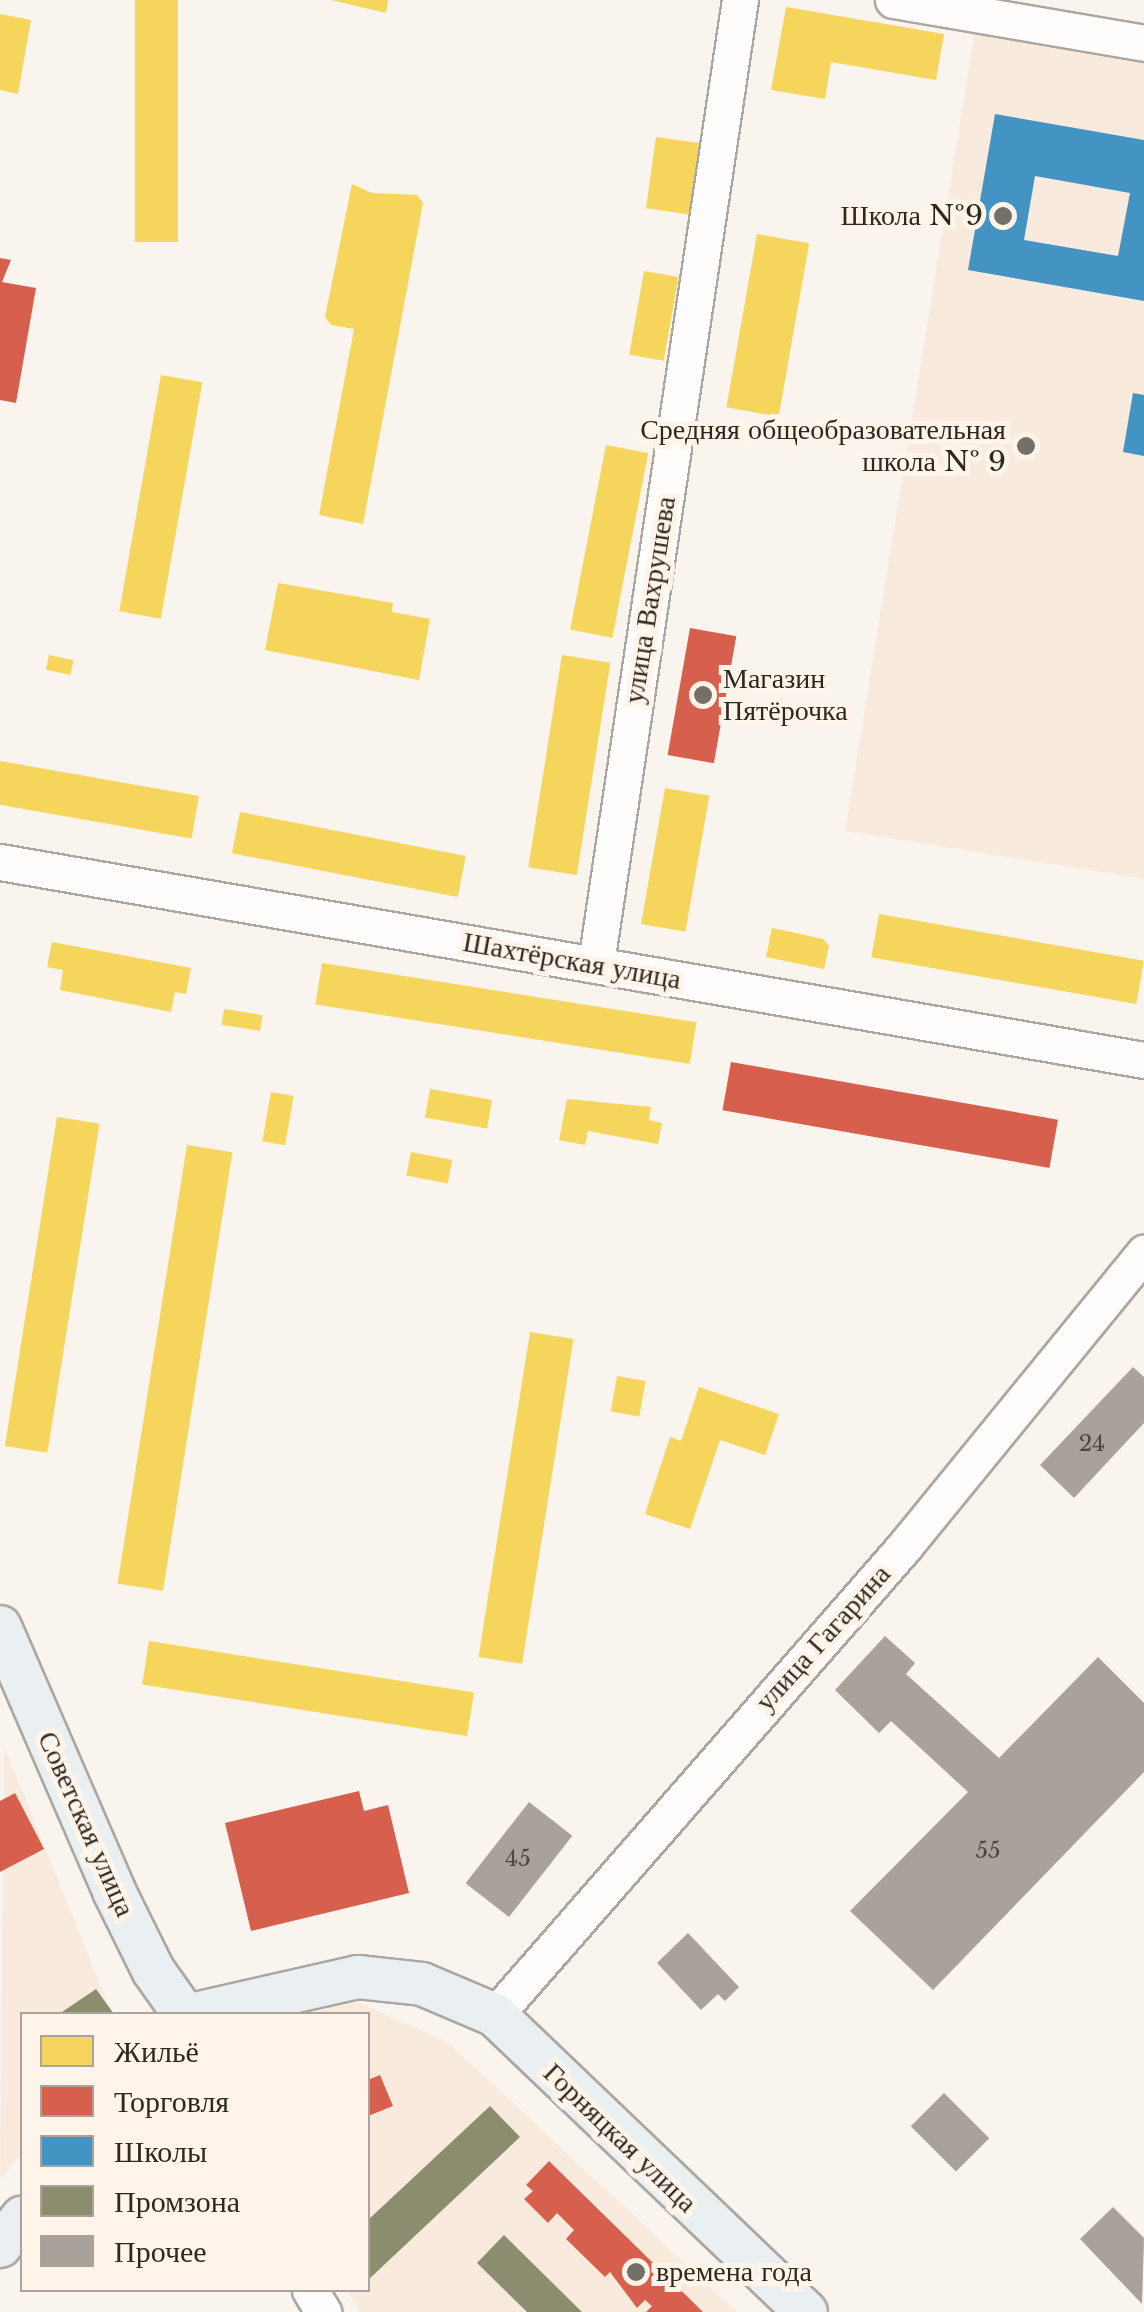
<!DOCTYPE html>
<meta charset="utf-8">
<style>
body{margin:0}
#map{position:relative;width:1144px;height:2312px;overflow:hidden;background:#faf4ee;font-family:"Libre Baskerville",serif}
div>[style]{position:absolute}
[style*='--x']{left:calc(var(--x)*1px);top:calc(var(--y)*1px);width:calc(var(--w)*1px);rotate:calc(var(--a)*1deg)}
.built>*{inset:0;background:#f8ebde}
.homes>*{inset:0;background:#f6d55c;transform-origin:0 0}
.shops>*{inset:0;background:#d6604d;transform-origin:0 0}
.schools>*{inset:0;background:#4393c3}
.industry>*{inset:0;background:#8c8c6e}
.building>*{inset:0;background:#a9a29a;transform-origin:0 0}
.roads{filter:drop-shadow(2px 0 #aca6a1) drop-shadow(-2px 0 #aca6a1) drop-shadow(0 2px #aca6a1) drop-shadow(0 -2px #aca6a1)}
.minor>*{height:35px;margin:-17.5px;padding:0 17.5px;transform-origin:17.5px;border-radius:17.5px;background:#fefdfc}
.major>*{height:42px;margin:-21px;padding:0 21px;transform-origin:21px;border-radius:21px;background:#eaf0f2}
.dots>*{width:28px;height:28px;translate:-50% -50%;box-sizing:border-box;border:5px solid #fef4ea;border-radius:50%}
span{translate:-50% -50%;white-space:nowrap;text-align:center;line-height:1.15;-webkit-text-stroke:10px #fef4ea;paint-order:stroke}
.number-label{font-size:22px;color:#4d463f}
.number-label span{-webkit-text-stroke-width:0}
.poi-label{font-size:28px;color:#2e2821}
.right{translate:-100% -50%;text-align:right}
.left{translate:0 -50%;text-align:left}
.street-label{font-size:28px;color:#2e2821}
.legend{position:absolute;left:20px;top:2012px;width:350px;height:280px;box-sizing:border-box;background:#fef4ea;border:2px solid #aba29a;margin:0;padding:12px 18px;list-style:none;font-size:30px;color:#2e2821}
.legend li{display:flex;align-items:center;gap:20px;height:50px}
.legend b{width:50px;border:2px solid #aba29a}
</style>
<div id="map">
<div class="built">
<i style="clip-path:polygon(975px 30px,1144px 60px,1144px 879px,845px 831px)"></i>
<i style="clip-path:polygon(4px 1746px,112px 2014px,22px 2014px,22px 2152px,0 2180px)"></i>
<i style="clip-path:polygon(358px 2002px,449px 2043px,737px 2312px,360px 2312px,346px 2290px,368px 2290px,368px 2014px,304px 2014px)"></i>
</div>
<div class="homes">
<i style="left:135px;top:0;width:43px;height:242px"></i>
<i style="clip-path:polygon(331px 0,388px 0,386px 13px)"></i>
<i style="clip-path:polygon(786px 7px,944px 34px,936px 80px,831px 62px,825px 99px,771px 90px)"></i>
<i style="clip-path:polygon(0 14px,31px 20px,18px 94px,0 90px)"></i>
<i style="left:656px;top:137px;width:48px;height:72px;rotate:8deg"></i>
<i style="clip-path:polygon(352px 184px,372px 193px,417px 195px,423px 203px,363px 524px,319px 515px,354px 329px,331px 325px,325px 317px)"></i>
<i style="left:757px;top:234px;width:53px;height:176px;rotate:10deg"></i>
<i style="left:644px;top:271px;width:35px;height:85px;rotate:10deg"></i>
<i style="left:161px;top:375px;width:42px;height:240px;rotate:10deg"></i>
<i style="left:606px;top:445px;width:43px;height:188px;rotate:11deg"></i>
<i style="clip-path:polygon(278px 583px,393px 603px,392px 612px,430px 619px,419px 680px,265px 650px)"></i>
<i style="left:49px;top:655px;width:25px;height:15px;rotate:12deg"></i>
<i style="left:562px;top:655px;width:49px;height:215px;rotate:9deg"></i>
<i style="left:0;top:761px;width:202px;height:43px;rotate:10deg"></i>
<i style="left:665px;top:788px;width:45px;height:138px;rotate:10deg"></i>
<i style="left:240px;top:812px;width:230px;height:42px;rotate:11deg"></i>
<i style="left:879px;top:914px;width:269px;height:44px;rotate:10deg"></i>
<i style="clip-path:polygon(772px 928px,823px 939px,829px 946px,824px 969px,766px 957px)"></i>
<i style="clip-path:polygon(52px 942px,191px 968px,186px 994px,175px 992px,171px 1012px,60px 990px,63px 970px,47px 967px)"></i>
<i style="left:322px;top:963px;width:379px;height:42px;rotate:9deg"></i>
<i style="left:224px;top:1009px;width:39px;height:16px;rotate:9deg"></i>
<i style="left:430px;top:1089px;width:63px;height:29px;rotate:10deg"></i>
<i style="left:271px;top:1092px;width:23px;height:50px;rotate:10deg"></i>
<i style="clip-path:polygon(567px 1099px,651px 1107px,649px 1120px,662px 1123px,658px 1144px,588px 1131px,585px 1145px,559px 1140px)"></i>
<i style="left:57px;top:1117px;width:43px;height:333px;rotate:9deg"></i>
<i style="left:187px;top:1145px;width:46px;height:444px;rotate:9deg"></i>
<i style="left:411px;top:1152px;width:42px;height:24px;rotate:11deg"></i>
<i style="left:530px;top:1332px;width:44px;height:329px;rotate:9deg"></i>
<i style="left:617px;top:1376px;width:29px;height:36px;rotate:10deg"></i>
<i style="clip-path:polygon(699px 1387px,779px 1414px,765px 1455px,720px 1440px,690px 1529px,645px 1514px,670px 1437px,681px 1441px)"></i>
<i style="left:149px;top:1641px;width:329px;height:44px;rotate:9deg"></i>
</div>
<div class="shops">
<i style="clip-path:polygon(0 258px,11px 260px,2px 282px,36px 288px,16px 403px,0 400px)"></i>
<i style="left:690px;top:628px;width:47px;height:129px;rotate:10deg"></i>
<i style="left:731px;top:1062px;width:332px;height:49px;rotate:10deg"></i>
<i style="clip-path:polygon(359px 1791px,364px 1811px,388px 1805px,409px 1893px,251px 1931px,225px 1823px)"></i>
<i style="clip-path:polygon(15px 1793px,44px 1849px,0 1872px,0 1801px)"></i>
<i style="clip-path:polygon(380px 2075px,393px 2106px,368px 2116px,368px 2080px)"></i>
<i style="clip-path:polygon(549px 2161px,703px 2312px,646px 2312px,652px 2306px,645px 2300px,637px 2308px,610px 2272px,605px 2277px,566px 2239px,574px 2230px,557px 2213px,548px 2223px,524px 2199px,533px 2191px,526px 2185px)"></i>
</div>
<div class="schools">
<i style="clip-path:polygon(evenodd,995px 114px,1144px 140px,1144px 301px,968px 270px,995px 114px,1035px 176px,1130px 193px,1118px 256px,1024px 240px,1035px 176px)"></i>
<i style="clip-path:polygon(1133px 393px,1144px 395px,1144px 456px,1123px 452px)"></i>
</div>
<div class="industry">
<i style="clip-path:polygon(96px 1989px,114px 2014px,59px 2014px)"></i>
<i style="clip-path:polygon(490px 2106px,520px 2137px,368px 2280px,368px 2220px)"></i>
<i style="clip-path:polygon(504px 2235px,582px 2312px,527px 2312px,477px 2263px)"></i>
</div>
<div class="building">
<i style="clip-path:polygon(1133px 1367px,1144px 1377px,1144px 1423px,1074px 1498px,1040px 1465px)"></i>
<i style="clip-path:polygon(885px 1636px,915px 1663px,906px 1674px,999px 1758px,1098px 1657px,1144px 1703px,1144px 1772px,933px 1990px,850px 1911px,968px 1792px,891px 1721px,879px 1733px,835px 1690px)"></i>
<i style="left:529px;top:1802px;width:55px;height:103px;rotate:38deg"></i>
<i style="clip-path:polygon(688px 1933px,739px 1987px,725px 2001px,718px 1994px,701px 2010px,657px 1963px)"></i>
<i style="left:944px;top:2093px;width:64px;height:47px;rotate:45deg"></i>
<i style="clip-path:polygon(1113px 2207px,1144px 2238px,1142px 2304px,1080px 2239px)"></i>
</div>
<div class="roads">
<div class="minor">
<i style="--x:893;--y:0;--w:255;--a:9.7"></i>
<i style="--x:0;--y:862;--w:1161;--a:9.82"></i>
<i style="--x:596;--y:963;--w:974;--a:-81.5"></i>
<i style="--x:495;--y:2015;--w:622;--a:-48.85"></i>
<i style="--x:904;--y:1547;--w:380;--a:-50.8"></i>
<i style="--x:310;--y:2290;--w:26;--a:59"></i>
</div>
<div class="major">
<i style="--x:0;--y:1627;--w:288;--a:66.6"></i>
<i style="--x:114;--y:1891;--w:88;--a:63.7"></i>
<i style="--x:153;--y:1970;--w:54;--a:54.8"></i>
<i style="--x:195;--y:2014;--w:167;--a:-12.8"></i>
<i style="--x:358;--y:1977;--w:64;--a:6.2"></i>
<i style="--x:422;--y:1984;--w:79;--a:23"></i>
<i style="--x:495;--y:2015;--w:430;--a:43.7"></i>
<i style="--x:0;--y:2246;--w:36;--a:-52"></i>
</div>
</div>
<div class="dots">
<i style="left:1003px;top:216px;background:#756f69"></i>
<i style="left:1026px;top:446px;background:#756f69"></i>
<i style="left:703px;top:695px;background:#756f69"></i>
<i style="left:636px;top:2272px;background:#756f69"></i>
</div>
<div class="number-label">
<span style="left:1092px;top:1444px">24</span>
<span style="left:988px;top:1851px">55</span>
<span style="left:518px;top:1859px">45</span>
</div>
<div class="poi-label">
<span class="right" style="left:983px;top:216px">Школа №9</span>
<span class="right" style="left:1006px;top:446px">Средняя общеобразовательная<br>школа № 9</span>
<span class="left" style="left:723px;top:695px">Магазин<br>Пятёрочка</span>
<span class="left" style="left:656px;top:2272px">времена года</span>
</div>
<div class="street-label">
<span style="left:650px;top:600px;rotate:-81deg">улица Вахрушева</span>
<span style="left:572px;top:961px;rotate:10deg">Шахтёрская улица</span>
<span style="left:823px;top:1638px;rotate:-48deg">улица Гагарина</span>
<span style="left:86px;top:1824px;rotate:66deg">Советская улица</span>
<span style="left:620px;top:2138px;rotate:44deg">Горняцкая улица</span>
</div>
<ul class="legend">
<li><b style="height:28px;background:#f6d55c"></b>Жильё</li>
<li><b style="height:28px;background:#d6604d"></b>Торговля</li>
<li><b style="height:28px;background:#4393c3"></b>Школы</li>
<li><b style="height:28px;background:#8c8c6e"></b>Промзона</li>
<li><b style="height:28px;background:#a9a29a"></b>Прочее</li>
</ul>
</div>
